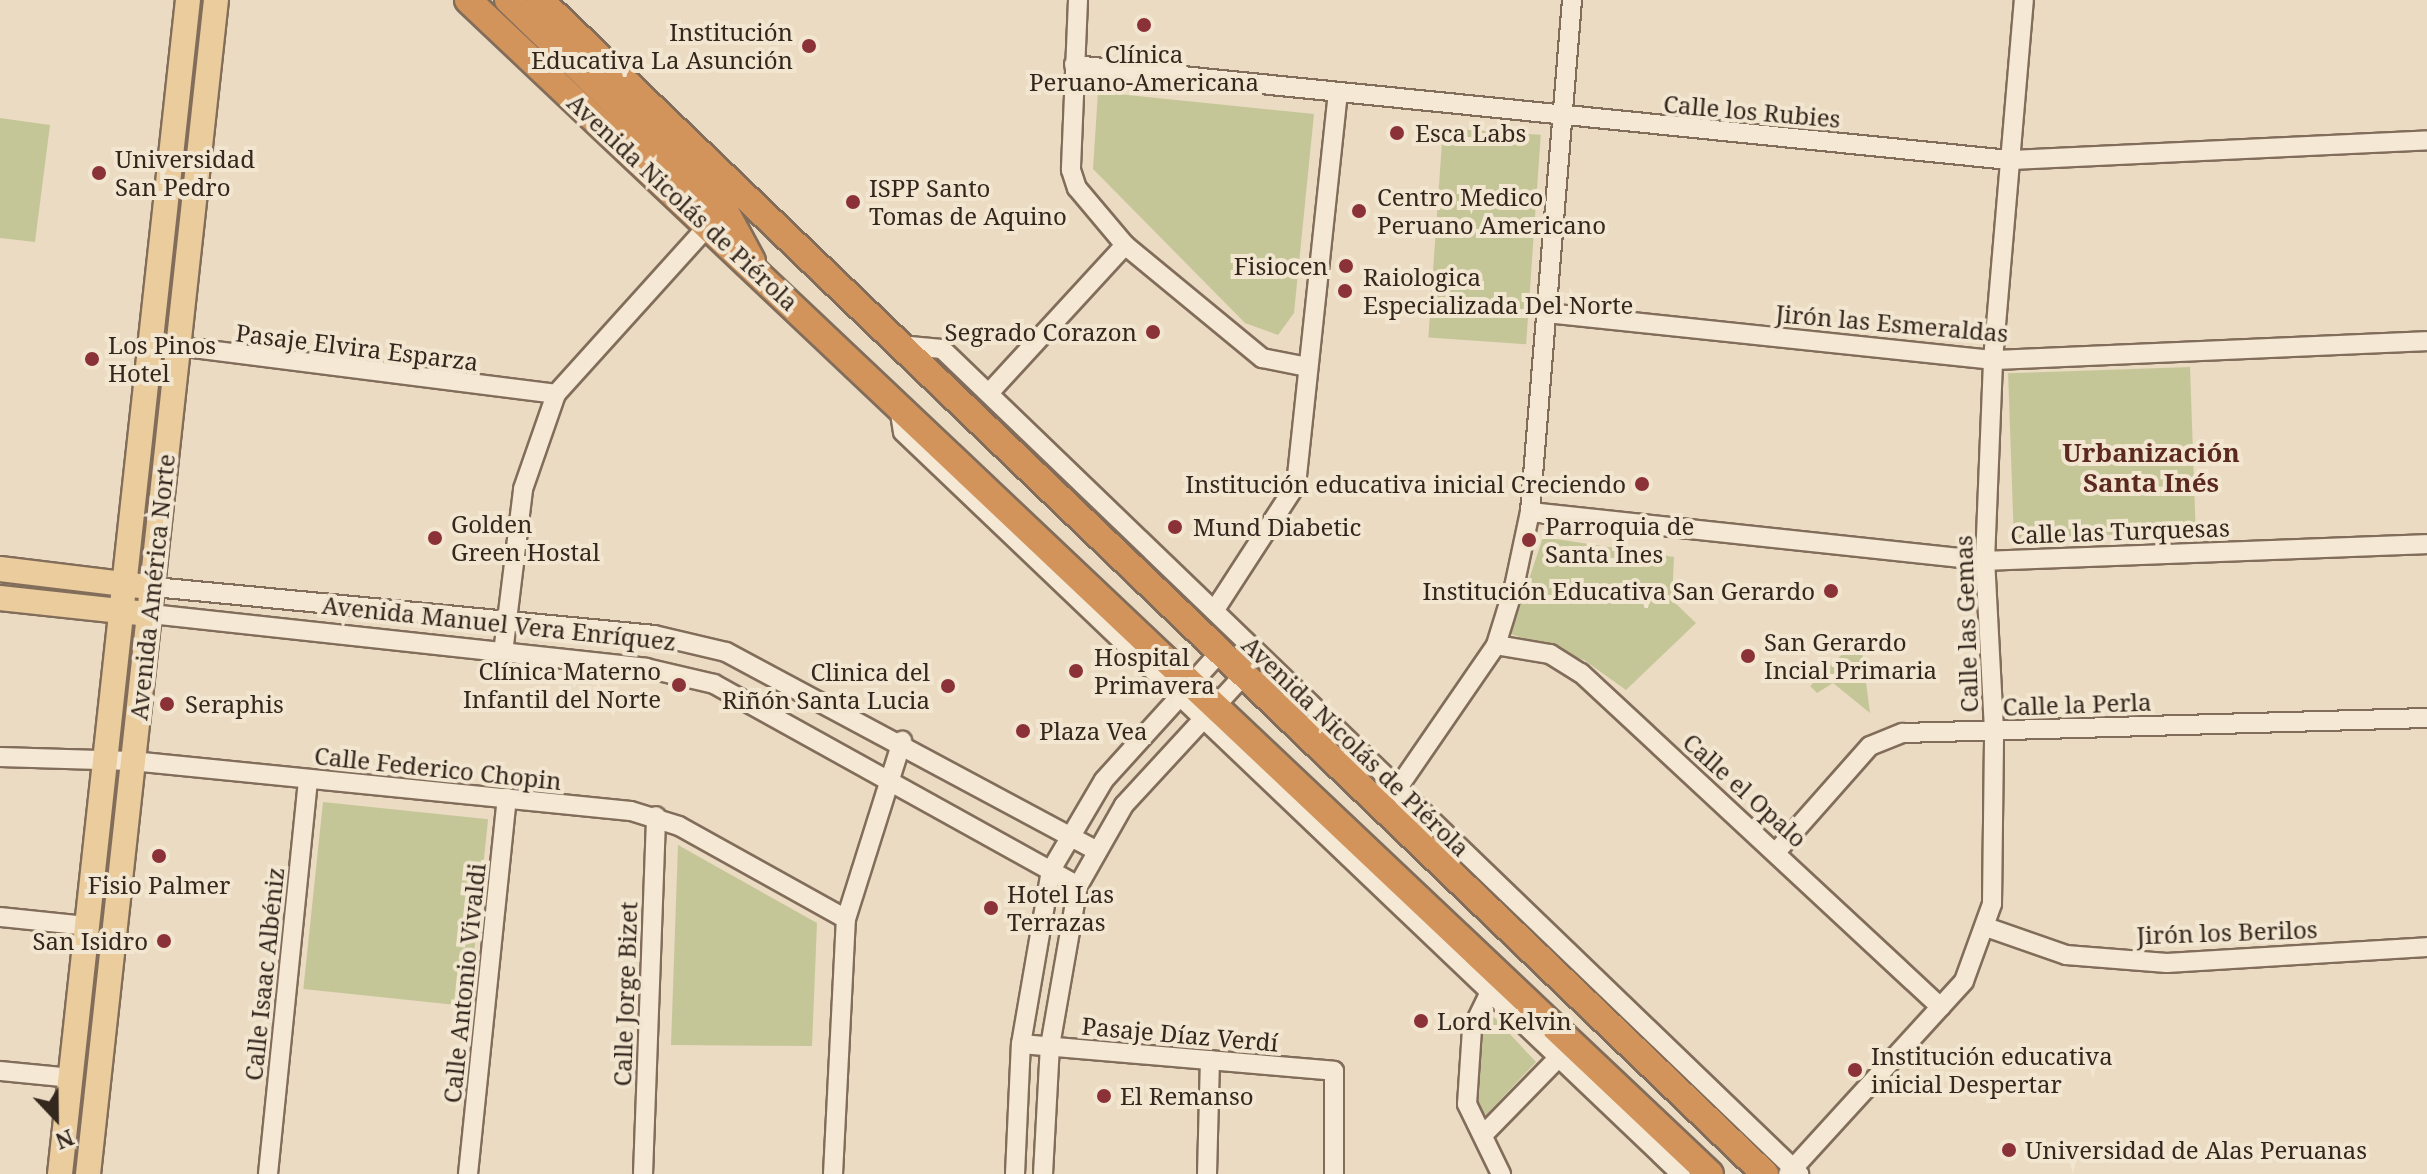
<!DOCTYPE html>
<meta charset="utf-8">
<style>
body{margin:0}
#map{position:relative;width:2427px;height:1174px;overflow:hidden;background:#eadbc2;font-family:"Noto Serif",serif}
div>[style]{position:absolute}
[style*='--x']{left:calc(var(--x)*1px);top:calc(var(--y)*1px);width:calc(var(--w)*1px);rotate:calc(var(--a)*1deg)}
.green>*{inset:0;background:#c5c698;transform-origin:0 0}
.roads{filter:drop-shadow(2px 0 #826d5b) drop-shadow(-2px 0 #826d5b) drop-shadow(0 2px #826d5b) drop-shadow(0 -2px #826d5b)}
.minor>*{height:18px;margin:-9px;padding:0 9px;transform-origin:9px;border-radius:9px;background:#f5e9d5}
.major>*{height:24px;margin:-12px;padding:0 12px;transform-origin:12px;border-radius:12px;background:#eacc9d}
.highway>*{height:26px;margin:-13px;padding:0 13px;transform-origin:13px;border-radius:13px;background:#d2945a}
.dots>*{width:22px;height:22px;translate:-50% -50%;box-sizing:border-box;border:4px solid #f2e6d1;border-radius:50%}
span{translate:-50% -50%;white-space:nowrap;text-align:center;line-height:1.15;-webkit-text-stroke:8px #f2e6d1;paint-order:stroke}
.poi-label{font-size:24px;color:#33271e}
.right{translate:-100% -50%;text-align:right}
.left{translate:0 -50%;text-align:left}
.street-label{font-size:24px;color:#33271e}
.neighbourhood-label{font-size:26px;color:#5c2921;font-weight:700}
.north{position:absolute;left:16px;top:1078px;width:80px;height:80px;-webkit-text-stroke:6px #f2e6d1;paint-order:stroke;rotate:158deg;font-size:22px;font-weight:700;line-height:32px;text-align:center;color:#33271e}
.north::after{content:'';display:block;margin:auto;width:28px;height:36px;background:#33271e;clip-path:polygon(50% 0,100% 100%,50% 72%,0 100%)}
</style>
<div id="map">
<div class="green">
<i style="clip-path:polygon(1098px 92px,1314px 114px,1294px 313px,1278px 335px,1245px 323px,1093px 169px)"></i>
<i style="clip-path:polygon(0 118px,50px 125px,35px 242px,0 238px)"></i>
<i style="left:1443px;top:128px;width:98px;height:210px;rotate:4deg"></i>
<i style="left:2190px;top:367px;width:165px;height:182px;rotate:88deg"></i>
<i style="clip-path:polygon(1543px 537px,1674px 557px,1672px 600px,1696px 623px,1626px 690px,1584px 660px,1511px 634px)"></i>
<i style="clip-path:polygon(1860px 637px,1870px 713px,1833px 683px,1817px 693px,1810px 686px)"></i>
<i style="left:323px;top:802px;width:166px;height:188px;rotate:6deg"></i>
<i style="clip-path:polygon(678px 845px,817px 923px,812px 1046px,671px 1045px)"></i>
<i style="clip-path:polygon(1494px 1017px,1536px 1062px,1486px 1115px,1474px 1101px,1478px 1034px)"></i>
</div>
<div class="roads">
<div class="minor">
<i style="--x:1078;--y:0;--w:170;--a:92.4"></i>
<i style="--x:1071;--y:170;--w:19;--a:72"></i>
<i style="--x:1077;--y:188;--w:75;--a:49.9"></i>
<i style="--x:1125;--y:245;--w:178;--a:39.5"></i>
<i style="--x:1262;--y:358;--w:47;--a:11.1"></i>
<i style="--x:1074;--y:65;--w:941;--a:5.8"></i>
<i style="--x:2010;--y:160;--w:417;--a:-2.7"></i>
<i style="--x:1546;--y:313;--w:449;--a:6"></i>
<i style="--x:1993;--y:360;--w:434;--a:-2.5"></i>
<i style="--x:153;--y:343;--w:406;--a:7.2"></i>
<i style="--x:899;--y:345;--w:43;--a:5.3"></i>
<i style="--x:942;--y:349;--w:1190;--a:43.91"></i>
<i style="--x:989;--y:393;--w:201;--a:-47.4"></i>
<i style="--x:899;--y:407;--w:25;--a:81"></i>
<i style="--x:903;--y:432;--w:1075;--a:43.64"></i>
<i style="--x:1530;--y:512;--w:458;--a:6.1"></i>
<i style="--x:1985;--y:561;--w:442;--a:-2.2"></i>
<i style="--x:154;--y:587;--w:502;--a:5.48"></i>
<i style="--x:654;--y:635;--w:74;--a:13.3"></i>
<i style="--x:726;--y:652;--w:417;--a:28.2"></i>
<i style="--x:1216;--y:608;--w:147;--a:-57"></i>
<i style="--x:1296;--y:485;--w:394;--a:-83.9"></i>
<i style="--x:151;--y:614;--w:498;--a:6.2"></i>
<i style="--x:646;--y:668;--w:70;--a:13.2"></i>
<i style="--x:714;--y:684;--w:416;--a:29"></i>
<i style="--x:1496;--y:645;--w:55;--a:9.5"></i>
<i style="--x:1550;--y:654;--w:36;--a:32"></i>
<i style="--x:1581;--y:673;--w:491;--a:42.9"></i>
<i style="--x:503;--y:653;--w:165;--a:-83"></i>
<i style="--x:523;--y:489;--w:101;--a:-70.8"></i>
<i style="--x:556;--y:394;--w:227;--a:-47.9"></i>
<i style="--x:0;--y:757;--w:132;--a:1.7"></i>
<i style="--x:132;--y:761;--w:501;--a:5.72"></i>
<i style="--x:631;--y:811;--w:50;--a:17.4"></i>
<i style="--x:679;--y:826;--w:191;--a:29.1"></i>
<i style="--x:1393;--y:795;--w:182;--a:-55.5"></i>
<i style="--x:1496;--y:645;--w:61;--a:-72.8"></i>
<i style="--x:1514;--y:587;--w:77;--a:-78"></i>
<i style="--x:1530;--y:512;--w:514;--a:-85.31"></i>
<i style="--x:1777;--y:851;--w:140;--a:-48.5"></i>
<i style="--x:1870;--y:746;--w:35;--a:-22"></i>
<i style="--x:1903;--y:733;--w:524;--a:-1.64"></i>
<i style="--x:0;--y:917;--w:87;--a:5.9"></i>
<i style="--x:1986;--y:927;--w:85;--a:19.3"></i>
<i style="--x:2066;--y:955;--w:101;--a:4.5"></i>
<i style="--x:2167;--y:963;--w:260;--a:-3.5"></i>
<i style="--x:1490;--y:992;--w:41;--a:115.9"></i>
<i style="--x:1472;--y:1029;--w:75;--a:93.8"></i>
<i style="--x:1467;--y:1104;--w:78;--a:64.1"></i>
<i style="--x:1021;--y:1044;--w:314;--a:4.9"></i>
<i style="--x:1334;--y:1071;--w:103;--a:90"></i>
<i style="--x:0;--y:1071;--w:71;--a:5.6"></i>
<i style="--x:1483;--y:1135;--w:109;--a:-45.7"></i>
<i style="--x:268;--y:1174;--w:397;--a:-84.2"></i>
<i style="--x:468;--y:1174;--w:378;--a:-84.1"></i>
<i style="--x:643;--y:1174;--w:358;--a:-87.9"></i>
<i style="--x:833;--y:1174;--w:255;--a:-87.1"></i>
<i style="--x:846;--y:919;--w:187;--a:-72.5"></i>
<i style="--x:1015;--y:1174;--w:130;--a:-87.4"></i>
<i style="--x:1021;--y:1044;--w:177;--a:-80.2"></i>
<i style="--x:1051;--y:870;--w:104;--a:-59.5"></i>
<i style="--x:1104;--y:780;--w:173;--a:-47.8"></i>
<i style="--x:1043;--y:1174;--w:128;--a:-86.9"></i>
<i style="--x:1050;--y:1046;--w:162;--a:-80.1"></i>
<i style="--x:1078;--y:886;--w:93;--a:-60.4"></i>
<i style="--x:1124;--y:805;--w:177;--a:-47.3"></i>
<i style="--x:1207;--y:1174;--w:114;--a:-88.5"></i>
<i style="--x:1788;--y:1174;--w:261;--a:-47.6"></i>
<i style="--x:1964;--y:981;--w:82;--a:-70"></i>
<i style="--x:1992;--y:904;--w:174;--a:-89.3"></i>
<i style="--x:1994;--y:730;--w:169;--a:-93"></i>
<i style="--x:1985;--y:561;--w:201;--a:-87.7"></i>
<i style="--x:1993;--y:360;--w:361;--a:-85.1"></i>
</div>
<div class="major">
<i style="--x:0;--y:569;--w:142;--a:6.9"></i>
<i style="--x:0;--y:598;--w:138;--a:6.2"></i>
<i style="--x:60;--y:1174;--w:1181;--a:-83.78"></i>
<i style="--x:88;--y:1174;--w:1181;--a:-83.78"></i>
</div>
<div class="highway">
<i style="--x:468;--y:0;--w:1709;--a:43.39"></i>
<i style="--x:508;--y:0;--w:301;--a:44.1"></i>
<i style="--x:724;--y:209;--w:59;--a:61.7"></i>
<i style="--x:540;--y:0;--w:1697;--a:43.78"></i>
</div>
</div>
<div class="dots">
<i style="left:1144px;top:25px;background:#8b3138"></i>
<i style="left:809px;top:46px;background:#8b3138"></i>
<i style="left:1397px;top:133px;background:#8b3138"></i>
<i style="left:99px;top:173px;background:#8b3138"></i>
<i style="left:853px;top:202px;background:#8b3138"></i>
<i style="left:1359px;top:211px;background:#8b3138"></i>
<i style="left:1346px;top:266px;background:#8b3138"></i>
<i style="left:1345px;top:291px;background:#8b3138"></i>
<i style="left:1153px;top:332px;background:#8b3138"></i>
<i style="left:92px;top:359px;background:#8b3138"></i>
<i style="left:1642px;top:484px;background:#8b3138"></i>
<i style="left:1175px;top:527px;background:#8b3138"></i>
<i style="left:435px;top:538px;background:#8b3138"></i>
<i style="left:1529px;top:540px;background:#8b3138"></i>
<i style="left:1831px;top:591px;background:#8b3138"></i>
<i style="left:1748px;top:656px;background:#8b3138"></i>
<i style="left:1076px;top:671px;background:#8b3138"></i>
<i style="left:679px;top:685px;background:#8b3138"></i>
<i style="left:948px;top:686px;background:#8b3138"></i>
<i style="left:167px;top:704px;background:#8b3138"></i>
<i style="left:1023px;top:731px;background:#8b3138"></i>
<i style="left:159px;top:856px;background:#8b3138"></i>
<i style="left:991px;top:908px;background:#8b3138"></i>
<i style="left:164px;top:941px;background:#8b3138"></i>
<i style="left:1421px;top:1021px;background:#8b3138"></i>
<i style="left:1855px;top:1070px;background:#8b3138"></i>
<i style="left:1104px;top:1096px;background:#8b3138"></i>
<i style="left:2009px;top:1150px;background:#8b3138"></i>
</div>
<div class="poi-label">
<span class="right" style="left:793px;top:46px">Institución<br>Educativa La Asunción</span>
<span style="left:1144px;top:68px">Clínica<br>Peruano-Americana</span>
<span class="left" style="left:1415px;top:133px">Esca Labs</span>
<span class="left" style="left:115px;top:173px">Universidad<br>San Pedro</span>
<span class="left" style="left:869px;top:202px">ISPP Santo<br>Tomas de Aquino</span>
<span class="left" style="left:1377px;top:211px">Centro Medico<br>Peruano Americano</span>
<span class="right" style="left:1328px;top:266px">Fisiocen</span>
<span class="left" style="left:1363px;top:291px">Raiologica<br>Especializada Del Norte</span>
<span class="right" style="left:1137px;top:332px">Segrado Corazon</span>
<span class="left" style="left:108px;top:359px">Los Pinos<br>Hotel</span>
<span class="right" style="left:1626px;top:484px">Institución educativa inicial Creciendo</span>
<span class="left" style="left:451px;top:538px">Golden<br>Green Hostal</span>
<span class="left" style="left:1545px;top:540px">Parroquia de<br>Santa Ines</span>
<span class="left" style="left:1193px;top:527px">Mund Diabetic</span>
<span class="right" style="left:1815px;top:591px">Institución Educativa San Gerardo</span>
<span class="left" style="left:1764px;top:656px">San Gerardo<br>Incial Primaria</span>
<span class="left" style="left:1094px;top:671px">Hospital<br>Primavera</span>
<span class="right" style="left:661px;top:685px">Clínica Materno<br>Infantil del Norte</span>
<span class="right" style="left:930px;top:686px">Clinica del<br>Riñón Santa Lucia</span>
<span class="left" style="left:185px;top:704px">Seraphis</span>
<span class="left" style="left:1039px;top:731px">Plaza Vea</span>
<span style="left:159px;top:885px">Fisio Palmer</span>
<span class="left" style="left:1007px;top:908px">Hotel Las<br>Terrazas</span>
<span class="right" style="left:148px;top:941px">San Isidro</span>
<span class="left" style="left:1437px;top:1021px">Lord Kelvin</span>
<span class="left" style="left:1871px;top:1070px">Institución educativa<br>inicial Despertar</span>
<span class="left" style="left:1120px;top:1096px">El Remanso</span>
<span class="left" style="left:2025px;top:1150px">Universidad de Alas Peruanas</span>
</div>
<div class="street-label">
<span style="left:1752px;top:111px;rotate:5deg">Calle los Rubies</span>
<span style="left:683px;top:202px;rotate:43deg">Avenida Nicolás de Piérola</span>
<span style="left:1892px;top:323px;rotate:5deg">Jirón las Esmeraldas</span>
<span style="left:357px;top:347px;rotate:7deg">Pasaje Elvira Esparza</span>
<span style="left:2120px;top:531px;rotate:-2deg">Calle las Turquesas</span>
<span style="left:152px;top:587px;rotate:-84deg">Avenida América Norte</span>
<span style="left:499px;top:623px;rotate:6deg">Avenida Manuel Vera Enríquez</span>
<span style="left:1966px;top:624px;rotate:-92deg">Calle las Gemas</span>
<span style="left:2077px;top:704px;rotate:-2deg">Calle la Perla</span>
<span style="left:1356px;top:746px;rotate:44deg">Avenida Nicolás de Piérola</span>
<span style="left:438px;top:768px;rotate:6deg">Calle Federico Chopin</span>
<span style="left:1745px;top:790px;rotate:42deg">Calle el Opalo</span>
<span style="left:2227px;top:932px;rotate:-2deg">Jirón los Berilos</span>
<span style="left:264px;top:974px;rotate:-84deg">Calle Isaac Albéniz</span>
<span style="left:464px;top:983px;rotate:-84deg">Calle Antonio Vivaldi</span>
<span style="left:625px;top:994px;rotate:-88deg">Calle Jorge Bizet</span>
<span style="left:1180px;top:1034px;rotate:5deg">Pasaje Díaz Verdí</span>
</div>
<div class="neighbourhood-label">
<span style="left:2151px;top:468px">Urbanización<br>Santa Inés</span>
</div>
<div class="north">N</div>
</div>
